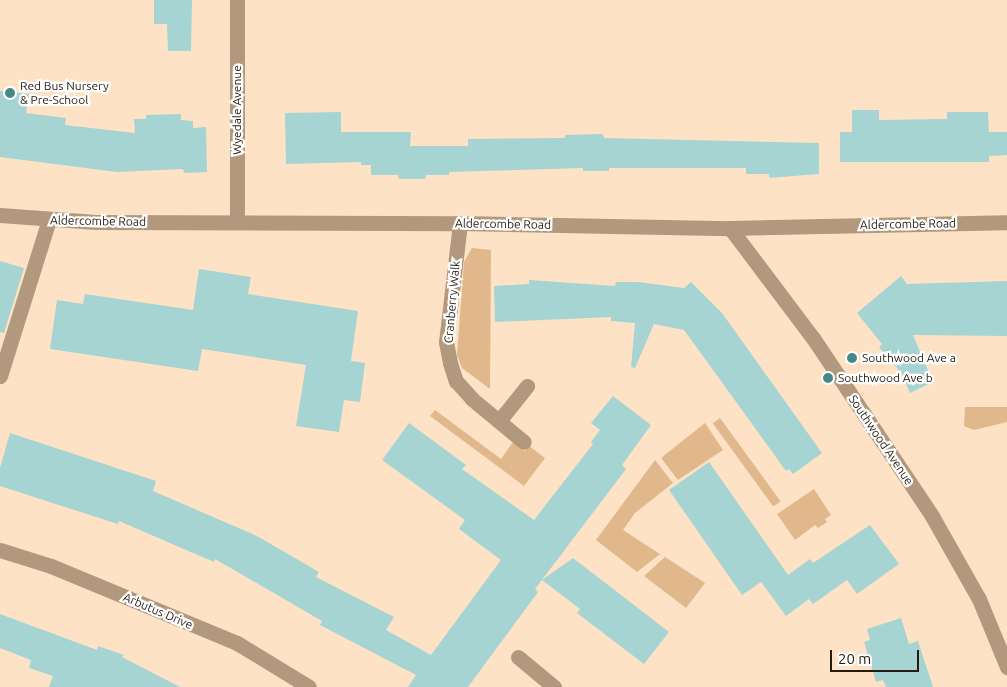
<!DOCTYPE html>
<style>
body{margin:0}
#map{position:relative;width:1007px;height:687px;overflow:hidden;background:#fde2c5;font-family:Ubuntu,sans-serif}
div>[style]{position:absolute}
[style*='--x']{left:calc(var(--x)*1px);top:calc(var(--y)*1px);width:calc(var(--w)*1px);rotate:calc(var(--a)*1deg)}
.green>*{inset:0;background:#e1b88b;transform-origin:0 0}
.building>*{inset:0;background:#a6d4d2}
.minor>*{height:15px;margin:-7.5px;padding:0 7.5px;transform-origin:7.5px;border-radius:7.5px;background:#b2997e}
.dots>*{width:14px;height:14px;translate:-50% -50%;box-sizing:border-box;border:2px solid #fff;border-radius:50%}
span{translate:-50% -50%;white-space:nowrap;text-align:center;line-height:1.15;-webkit-text-stroke:4.5px #fff;paint-order:stroke}
.poi-label{font-size:12px;color:#251b11}
.left{translate:0 -50%;text-align:left}
.street-label{font-size:12px;color:#251b11}
.scale{position:absolute;left:830px;top:650px;width:89px;height:22px;box-sizing:border-box;border:2px solid #251b11;border-top:0;padding-left:6px;font-size:15px;line-height:18px;white-space:nowrap;color:#251b11;-webkit-text-stroke:4px #fff;paint-order:stroke}
</style>
<div id="map">
<div class="green">
<i style="clip-path:polygon(472px 248px,491px 250px,490px 389px,462px 368px,457px 355px,464px 262px)"></i>
<i style="clip-path:polygon(965px 407px,1007px 407px,1007px 422px,974px 430px,964px 426px)"></i>
<i style="clip-path:polygon(435px 410px,501px 459px,513px 442px,525px 451px,529px 446px,545px 458px,524px 486px,430px 416px)"></i>
<i style="left:720px;top:418px;width:103px;height:9px;rotate:54deg"></i>
<i style="clip-path:polygon(705px 423px,723px 450px,678px 480px,661px 458px)"></i>
<i style="clip-path:polygon(655px 460px,673px 483px,635px 513px,623px 530px,660px 554px,637px 572px,596px 540px)"></i>
<i style="clip-path:polygon(814px 489px,831px 515px,825px 519px,827px 522px,818px 528px,815px 525px,795px 540px,777px 514px)"></i>
<i style="clip-path:polygon(665px 557px,705px 583px,686px 608px,644px 576px)"></i>
</div>
<div class="building">
<i style="clip-path:polygon(154px 0,192px 0,191px 51px,168px 51px,167px 24px,154px 24px)"></i>
<i style="clip-path:polygon(0 91px,29px 94px,26px 113px,66px 118px,65px 125px,135px 133px,134px 119px,146px 119px,146px 115px,181px 114px,181px 120px,193px 121px,193px 128px,206px 127px,207px 172px,184px 173px,183px 169px,117px 172px,0 157px)"></i>
<i style="clip-path:polygon(852px 110px,879px 110px,879px 120px,947px 119px,947px 112px,988px 112px,989px 132px,1007px 132px,1007px 155px,989px 156px,989px 162px,840px 162px,840px 132px,852px 132px)"></i>
<i style="clip-path:polygon(341px 112px,341px 132px,411px 132px,410px 146px,468px 146px,468px 139px,565px 138px,565px 135px,603px 134px,604px 138px,819px 143px,819px 174px,769px 178px,769px 174px,746px 174px,746px 168px,609px 168px,609px 171px,583px 171px,583px 168px,449px 172px,449px 175px,426px 175px,425px 179px,399px 179px,398px 175px,371px 175px,371px 165px,361px 165px,361px 162px,286px 164px,285px 113px)"></i>
<i style="clip-path:polygon(0 261px,24px 268px,4px 333px,0 332px)"></i>
<i style="clip-path:polygon(199px 269px,251px 277px,248px 294px,358px 311px,351px 361px,365px 363px,360px 402px,344px 400px,339px 432px,296px 426px,306px 365px,202px 349px,198px 371px,50px 349px,57px 300px,83px 304px,85px 294px,193px 310px)"></i>
<i style="clip-path:polygon(901px 276px,907px 284px,1007px 281px,1007px 336px,913px 335px,933px 382px,910px 393px,902px 374px,879px 347px,882px 344px,857px 313px)"></i>
<i style="clip-path:polygon(529px 280px,615px 286px,616px 282px,638px 282px,684px 288px,691px 282px,722px 313px,822px 453px,793px 474px,789px 469px,786px 471px,684px 330px,654px 324px,635px 368px,631px 367px,635px 323px,611px 321px,611px 317px,495px 322px,494px 286px,529px 284px)"></i>
<i style="clip-path:polygon(613px 396px,651px 425px,622px 465px,626px 469px,535px 589px,538px 592px,468px 687px,408px 687px,416px 675px,320px 625px,322px 621px,215px 559px,214px 562px,119px 521px,118px 524px,0 486px,0 468px,10px 433px,156px 481px,153px 491px,257px 536px,319px 572px,316px 577px,394px 617px,386px 630px,431px 655px,501px 560px,459px 529px,465px 520px,382px 460px,409px 423px,466px 465px,462px 469px,534px 520px,593px 444px,591px 442px,600px 430px,591px 423px)"></i>
<i style="clip-path:polygon(709px 462px,788px 575px,810px 559px,813px 563px,870px 525px,899px 564px,857px 594px,847px 580px,813px 604px,809px 599px,786px 616px,761px 582px,742px 595px,669px 490px)"></i>
<i style="clip-path:polygon(573px 558px,669px 632px,644px 664px,577px 613px,580px 609px,542px 580px)"></i>
<i style="clip-path:polygon(0 614px,97px 650px,98px 646px,124px 655px,122px 657px,180px 687px,49px 687px,53px 676px,29px 668px,31px 660px,0 648px)"></i>
<i style="clip-path:polygon(901px 618px,909px 644px,918px 641px,933px 687px,886px 687px,883px 680px,876px 682px,864px 642px,870px 640px,867px 629px)"></i>
</div>
<div class="minor">
<i style="--x:0;--y:215;--w:96;--a:4.2"></i>
<i style="--x:96;--y:222;--w:364;--a:0.2"></i>
<i style="--x:460;--y:223;--w:270;--a:1.1"></i>
<i style="--x:730;--y:228;--w:277;--a:-1.2"></i>
<i style="--x:237;--y:221;--w:221;--a:-90"></i>
<i style="--x:460;--y:223;--w:120;--a:96.7"></i>
<i style="--x:446;--y:342;--w:21;--a:79"></i>
<i style="--x:450;--y:363;--w:19;--a:72"></i>
<i style="--x:456;--y:381;--w:24;--a:48"></i>
<i style="--x:472;--y:399;--w:67;--a:39.6"></i>
<i style="--x:730;--y:228;--w:138;--a:53"></i>
<i style="--x:813;--y:338;--w:214;--a:56.2"></i>
<i style="--x:932;--y:516;--w:95;--a:60.5"></i>
<i style="--x:979;--y:599;--w:74;--a:67.6"></i>
<i style="--x:0;--y:376;--w:164;--a:-72.6"></i>
<i style="--x:499;--y:421;--w:45;--a:-51.3"></i>
<i style="--x:0;--y:550;--w:53;--a:17.4"></i>
<i style="--x:51;--y:566;--w:201;--a:22.5"></i>
<i style="--x:237;--y:643;--w:84;--a:31.4"></i>
<i style="--x:518;--y:657;--w:47;--a:39.8"></i>
</div>
<div class="dots">
<i style="left:10px;top:93px;background:#428987"></i>
<i style="left:852px;top:358px;background:#428987"></i>
<i style="left:828px;top:378px;background:#428987"></i>
</div>
<div class="poi-label">
<span class="left" style="left:20px;top:93px">Red Bus Nursery<br>&amp; Pre-School</span>
<span class="left" style="left:862px;top:358px">Southwood Ave a</span>
<span class="left" style="left:838px;top:378px">Southwood Ave b</span>
</div>
<div class="street-label">
<span style="left:237px;top:110px;rotate:-90deg">Wyedale Avenue</span>
<span style="left:98px;top:221px;rotate:1deg">Aldercombe Road</span>
<span style="left:503px;top:224px;rotate:1deg">Aldercombe Road</span>
<span style="left:908px;top:224px;rotate:-1deg">Aldercombe Road</span>
<span style="left:452px;top:302px;rotate:-85deg">Cranberry Walk</span>
<span style="left:881px;top:440px;rotate:56deg">Southwood Avenue</span>
<span style="left:158px;top:611px;rotate:23deg">Arbutus Drive</span>
</div>
<div class="scale">20 m</div>
</div>
